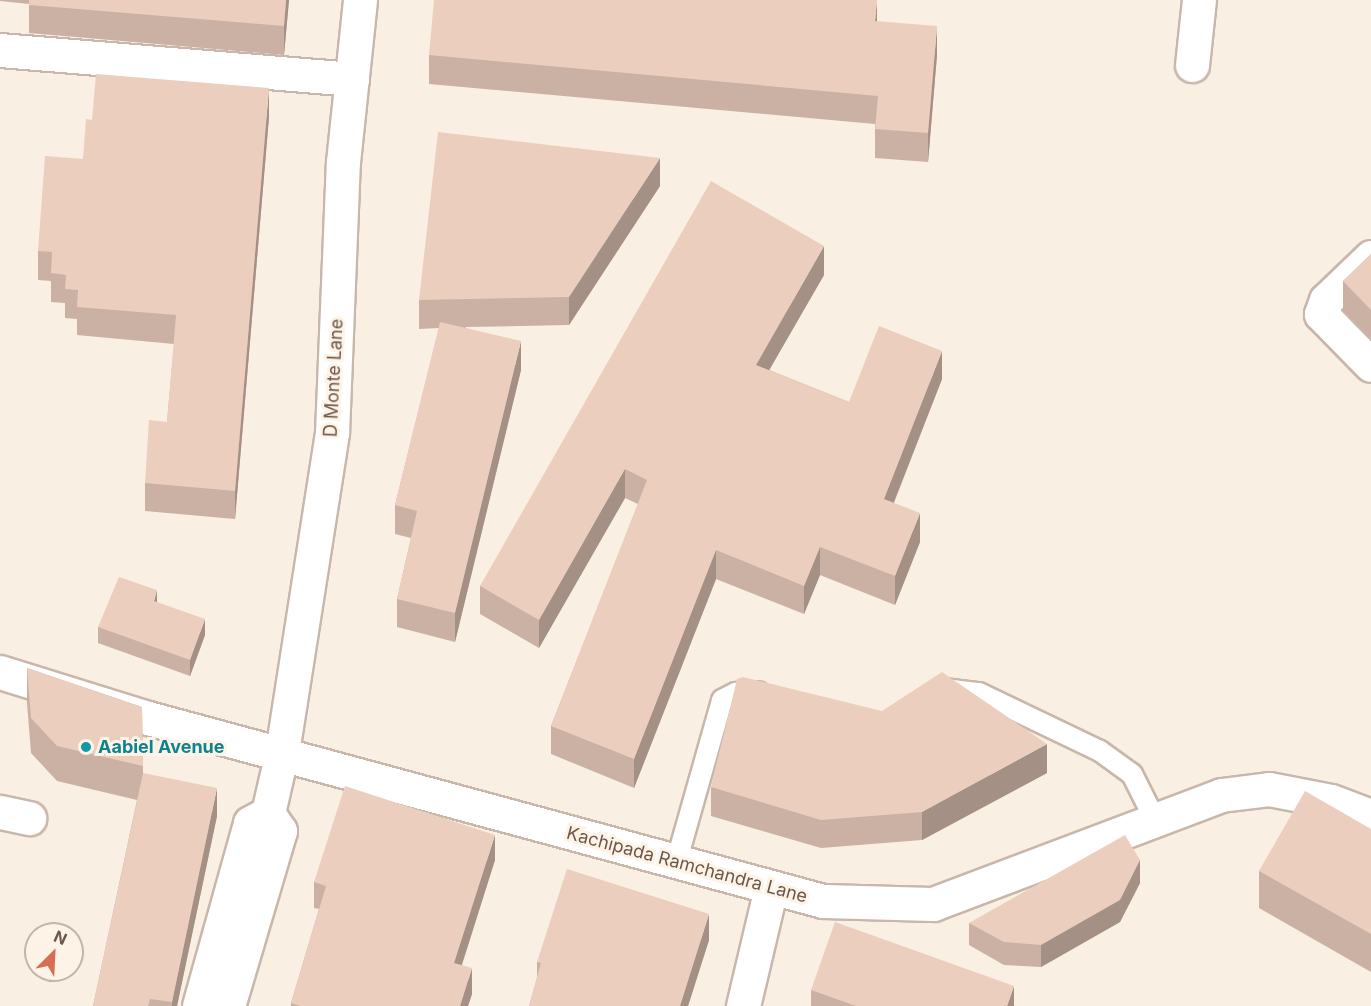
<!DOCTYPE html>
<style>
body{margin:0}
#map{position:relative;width:1371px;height:1006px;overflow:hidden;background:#f9efe2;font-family:Inter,sans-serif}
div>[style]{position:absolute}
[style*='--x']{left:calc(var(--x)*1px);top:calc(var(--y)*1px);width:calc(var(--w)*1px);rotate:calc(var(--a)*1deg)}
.roads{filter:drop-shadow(2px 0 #c8b7aa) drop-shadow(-2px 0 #c8b7aa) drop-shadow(0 2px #c8b7aa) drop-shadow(0 -2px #c8b7aa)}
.service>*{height:20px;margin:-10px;padding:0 10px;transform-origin:10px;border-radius:10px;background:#fff}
.minor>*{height:33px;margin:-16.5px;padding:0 16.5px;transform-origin:16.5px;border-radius:16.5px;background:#fff}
.tertiary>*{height:33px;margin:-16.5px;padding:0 16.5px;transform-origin:16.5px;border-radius:16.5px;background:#fff}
.secondary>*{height:33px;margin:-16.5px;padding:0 16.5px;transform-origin:16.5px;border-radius:16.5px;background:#fff}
.wall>*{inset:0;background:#cab1a3}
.shaded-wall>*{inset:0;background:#a49084}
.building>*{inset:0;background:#ebcebd}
.dots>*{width:16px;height:16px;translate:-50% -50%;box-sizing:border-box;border:3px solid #fdf4e7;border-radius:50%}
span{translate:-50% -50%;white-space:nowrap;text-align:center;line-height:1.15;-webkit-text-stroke:6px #fdf4e7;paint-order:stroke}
.street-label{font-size:18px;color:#6d574b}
.culture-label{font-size:18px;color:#0d838f;font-weight:700}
.left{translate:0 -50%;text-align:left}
.north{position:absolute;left:24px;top:922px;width:60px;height:60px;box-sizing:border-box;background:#fdf4e7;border:2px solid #c3b5a9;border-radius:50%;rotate:24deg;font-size:16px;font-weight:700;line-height:24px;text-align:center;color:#6d574b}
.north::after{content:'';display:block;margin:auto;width:21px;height:27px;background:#d66e54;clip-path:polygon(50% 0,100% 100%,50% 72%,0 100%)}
</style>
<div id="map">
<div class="roads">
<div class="service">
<i style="--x:944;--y:689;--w:35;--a:7"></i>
<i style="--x:979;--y:693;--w:134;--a:25.6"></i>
<i style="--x:1100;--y:751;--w:39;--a:36"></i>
<i style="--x:1132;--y:774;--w:49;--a:63.4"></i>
<i style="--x:676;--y:863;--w:169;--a:-74.2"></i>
<i style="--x:722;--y:700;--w:16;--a:-27"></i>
<i style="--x:736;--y:693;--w:23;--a:-2"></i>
</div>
<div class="minor">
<i style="--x:0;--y:50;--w:353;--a:4.7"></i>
<i style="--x:1192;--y:65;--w:65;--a:-83.9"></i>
<i style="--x:1371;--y:257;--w:62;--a:136.3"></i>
<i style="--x:1326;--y:300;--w:15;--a:110"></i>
<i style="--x:1321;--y:314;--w:71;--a:45.6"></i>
<i style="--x:0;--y:812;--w:30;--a:12"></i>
<i style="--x:743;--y:1006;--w:121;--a:-76.7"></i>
</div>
<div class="tertiary">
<i style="--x:199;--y:1006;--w:190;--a:-74.4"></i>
<i style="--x:250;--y:823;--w:21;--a:-29"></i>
<i style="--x:228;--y:1006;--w:183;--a:-73.5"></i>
<i style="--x:280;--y:831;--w:22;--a:-124"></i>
<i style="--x:268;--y:813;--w:63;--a:-77.1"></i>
<i style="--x:282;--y:752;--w:323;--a:-81.1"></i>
<i style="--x:332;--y:433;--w:271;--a:-87.7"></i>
<i style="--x:343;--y:162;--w:163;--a:-84"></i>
</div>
<div class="secondary">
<i style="--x:0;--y:672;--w:155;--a:17.3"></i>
<i style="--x:148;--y:718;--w:699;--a:15.17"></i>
<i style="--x:823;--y:901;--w:110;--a:1.6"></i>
<i style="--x:933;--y:904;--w:308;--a:-20.7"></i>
<i style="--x:1221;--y:795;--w:48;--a:-7.1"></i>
<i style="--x:1269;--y:789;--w:63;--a:11"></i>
<i style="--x:1331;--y:801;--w:43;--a:20.6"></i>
</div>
</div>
<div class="wall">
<i style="clip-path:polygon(0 0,289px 0,284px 55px,29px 33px,29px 4px,0 1px)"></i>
<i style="clip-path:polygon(877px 21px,937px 55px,928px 162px,875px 158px,875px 124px,429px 84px,429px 55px)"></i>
<i style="clip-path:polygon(269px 117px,235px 519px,145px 511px,145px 483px,167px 422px,174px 344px,77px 335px,77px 319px,65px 318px,65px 303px,51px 302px,51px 281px,38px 280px,38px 251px,83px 159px,92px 120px)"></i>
<i style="clip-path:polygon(660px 186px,569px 325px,465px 327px,521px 370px,455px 642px,397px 627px,397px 599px,411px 538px,395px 534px,395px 505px,439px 328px,419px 329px,419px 300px)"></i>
<i style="clip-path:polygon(1371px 254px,1371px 338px,1343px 310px,1343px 281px)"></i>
<i style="clip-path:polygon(824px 275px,769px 370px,849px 402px,942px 379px,894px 503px,920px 542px,895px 605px,820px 575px,804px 614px,716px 579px,634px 788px,551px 754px,551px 726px,638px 504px,625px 498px,539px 648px,480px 614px,480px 586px)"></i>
<i style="clip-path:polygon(157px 602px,205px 635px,190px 676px,98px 643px,98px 627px)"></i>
<i style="clip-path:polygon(27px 668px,142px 707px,143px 773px,217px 816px,177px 1006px,93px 1006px,137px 800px,57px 781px,31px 753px,27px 703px)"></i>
<i style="clip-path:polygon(1047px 773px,922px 840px,821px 848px,711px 816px,711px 787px)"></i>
<i style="clip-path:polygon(1371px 829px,1371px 972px,1259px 908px,1259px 871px)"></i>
<i style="clip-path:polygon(495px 860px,462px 965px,472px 994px,468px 1006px,291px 1006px,291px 1003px,319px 909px,314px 908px,314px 882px)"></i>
<i style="clip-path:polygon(1140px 883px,1120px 922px,1041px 967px,1004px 965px,969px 945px,969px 923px)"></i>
<i style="clip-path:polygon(709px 940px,688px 1006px,529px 1006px,537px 978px,537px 962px)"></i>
<i style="clip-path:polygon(811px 990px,1014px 1006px,811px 1006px)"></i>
</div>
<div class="shaded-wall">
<i style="clip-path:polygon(286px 0,289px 0,284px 55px,284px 26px)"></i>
<i style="clip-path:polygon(877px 0,877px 24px,875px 21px)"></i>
<i style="clip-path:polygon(937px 26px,937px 55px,928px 162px,928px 133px)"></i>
<i style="clip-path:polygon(269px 88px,269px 117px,235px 519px,235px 491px)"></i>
<i style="clip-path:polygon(660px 158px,660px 186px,569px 325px,569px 297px)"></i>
<i style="clip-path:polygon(824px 246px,824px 275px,756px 393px,756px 365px)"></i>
<i style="clip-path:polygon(521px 341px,521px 370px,455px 642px,455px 613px)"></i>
<i style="clip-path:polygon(942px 351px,942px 379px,884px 527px,884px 499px)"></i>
<i style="clip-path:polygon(625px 469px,625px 498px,539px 648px,539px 620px)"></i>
<i style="clip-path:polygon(920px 513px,920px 542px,895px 605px,895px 576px)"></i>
<i style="clip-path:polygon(820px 547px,820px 575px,804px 614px,804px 586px)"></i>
<i style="clip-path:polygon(716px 550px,716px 579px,634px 788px,634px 759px)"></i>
<i style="clip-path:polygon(157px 590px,157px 606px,154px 601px)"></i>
<i style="clip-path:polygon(205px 619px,205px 635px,190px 676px,190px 660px)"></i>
<i style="clip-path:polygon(1047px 744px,1047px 773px,922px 840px,922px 812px)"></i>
<i style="clip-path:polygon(217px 788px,217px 816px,177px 1006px,172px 1006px,172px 1002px)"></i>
<i style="clip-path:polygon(495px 835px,495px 860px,454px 989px,454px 963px)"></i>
<i style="clip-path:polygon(1140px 860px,1140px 883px,1120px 922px,1041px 967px,1041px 945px)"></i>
<i style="clip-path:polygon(709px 914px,709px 940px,688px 1006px,680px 1006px)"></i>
<i style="clip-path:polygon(472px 968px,472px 994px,468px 1006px,460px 1006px)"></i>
<i style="clip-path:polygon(1014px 986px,1014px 1006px,1007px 1006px)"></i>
</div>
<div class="building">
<i style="clip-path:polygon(29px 0,286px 0,284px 26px,29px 5px)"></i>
<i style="clip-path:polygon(434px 0,877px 0,875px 21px,937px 26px,928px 133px,875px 129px,878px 96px,429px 55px)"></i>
<i style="clip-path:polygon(96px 74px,269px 88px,235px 491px,145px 483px,149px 420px,167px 422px,176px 315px,77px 307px,78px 290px,65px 289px,66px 275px,51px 273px,52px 252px,38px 251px,45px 156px,83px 159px,86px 119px,92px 120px)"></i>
<i style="clip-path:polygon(438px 132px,660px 158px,569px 297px,419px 300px)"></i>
<i style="clip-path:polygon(711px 181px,824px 246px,756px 365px,849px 402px,879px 326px,942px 351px,884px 499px,920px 513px,895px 576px,820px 547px,804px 586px,716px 550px,634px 759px,551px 726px,647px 480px,625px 469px,539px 620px,480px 586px)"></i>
<i style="clip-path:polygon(1371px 254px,1371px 310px,1343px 281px)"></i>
<i style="clip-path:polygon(440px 322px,521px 341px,455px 613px,397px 599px,417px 511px,395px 505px)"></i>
<i style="clip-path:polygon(119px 577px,157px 590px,154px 601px,205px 619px,190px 660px,98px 627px)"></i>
<i style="clip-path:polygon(27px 668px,142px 707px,143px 766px,57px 746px,31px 718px)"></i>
<i style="clip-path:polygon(942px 672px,1047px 744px,922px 812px,821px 820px,711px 787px,737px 679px,743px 677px,882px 711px)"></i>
<i style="clip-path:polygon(143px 773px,217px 788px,172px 1002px,150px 999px,148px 1006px,93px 1006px)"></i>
<i style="clip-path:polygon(345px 786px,495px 835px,454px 963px,472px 968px,460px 1006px,300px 1006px,291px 1003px,326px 886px,314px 882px)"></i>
<i style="clip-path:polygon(1305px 791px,1371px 829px,1371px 934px,1259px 871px)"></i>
<i style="clip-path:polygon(1125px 835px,1140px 860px,1120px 900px,1041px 945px,1004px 942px,969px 923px)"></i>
<i style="clip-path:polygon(567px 869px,709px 914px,680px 1006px,529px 1006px,541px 963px,537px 962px)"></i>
<i style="clip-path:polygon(835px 922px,1014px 986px,1007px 1006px,856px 1006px,811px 990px)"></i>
</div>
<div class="dots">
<i style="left:86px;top:747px;background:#0f9aa8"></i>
</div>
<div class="street-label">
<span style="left:334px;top:378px;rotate:-87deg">D Monte Lane</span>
<span style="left:687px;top:865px;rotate:15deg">Kachipada Ramchandra Lane</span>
</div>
<div class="culture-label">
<span class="left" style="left:98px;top:747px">Aabiel Avenue</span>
</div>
<div class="north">N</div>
</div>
